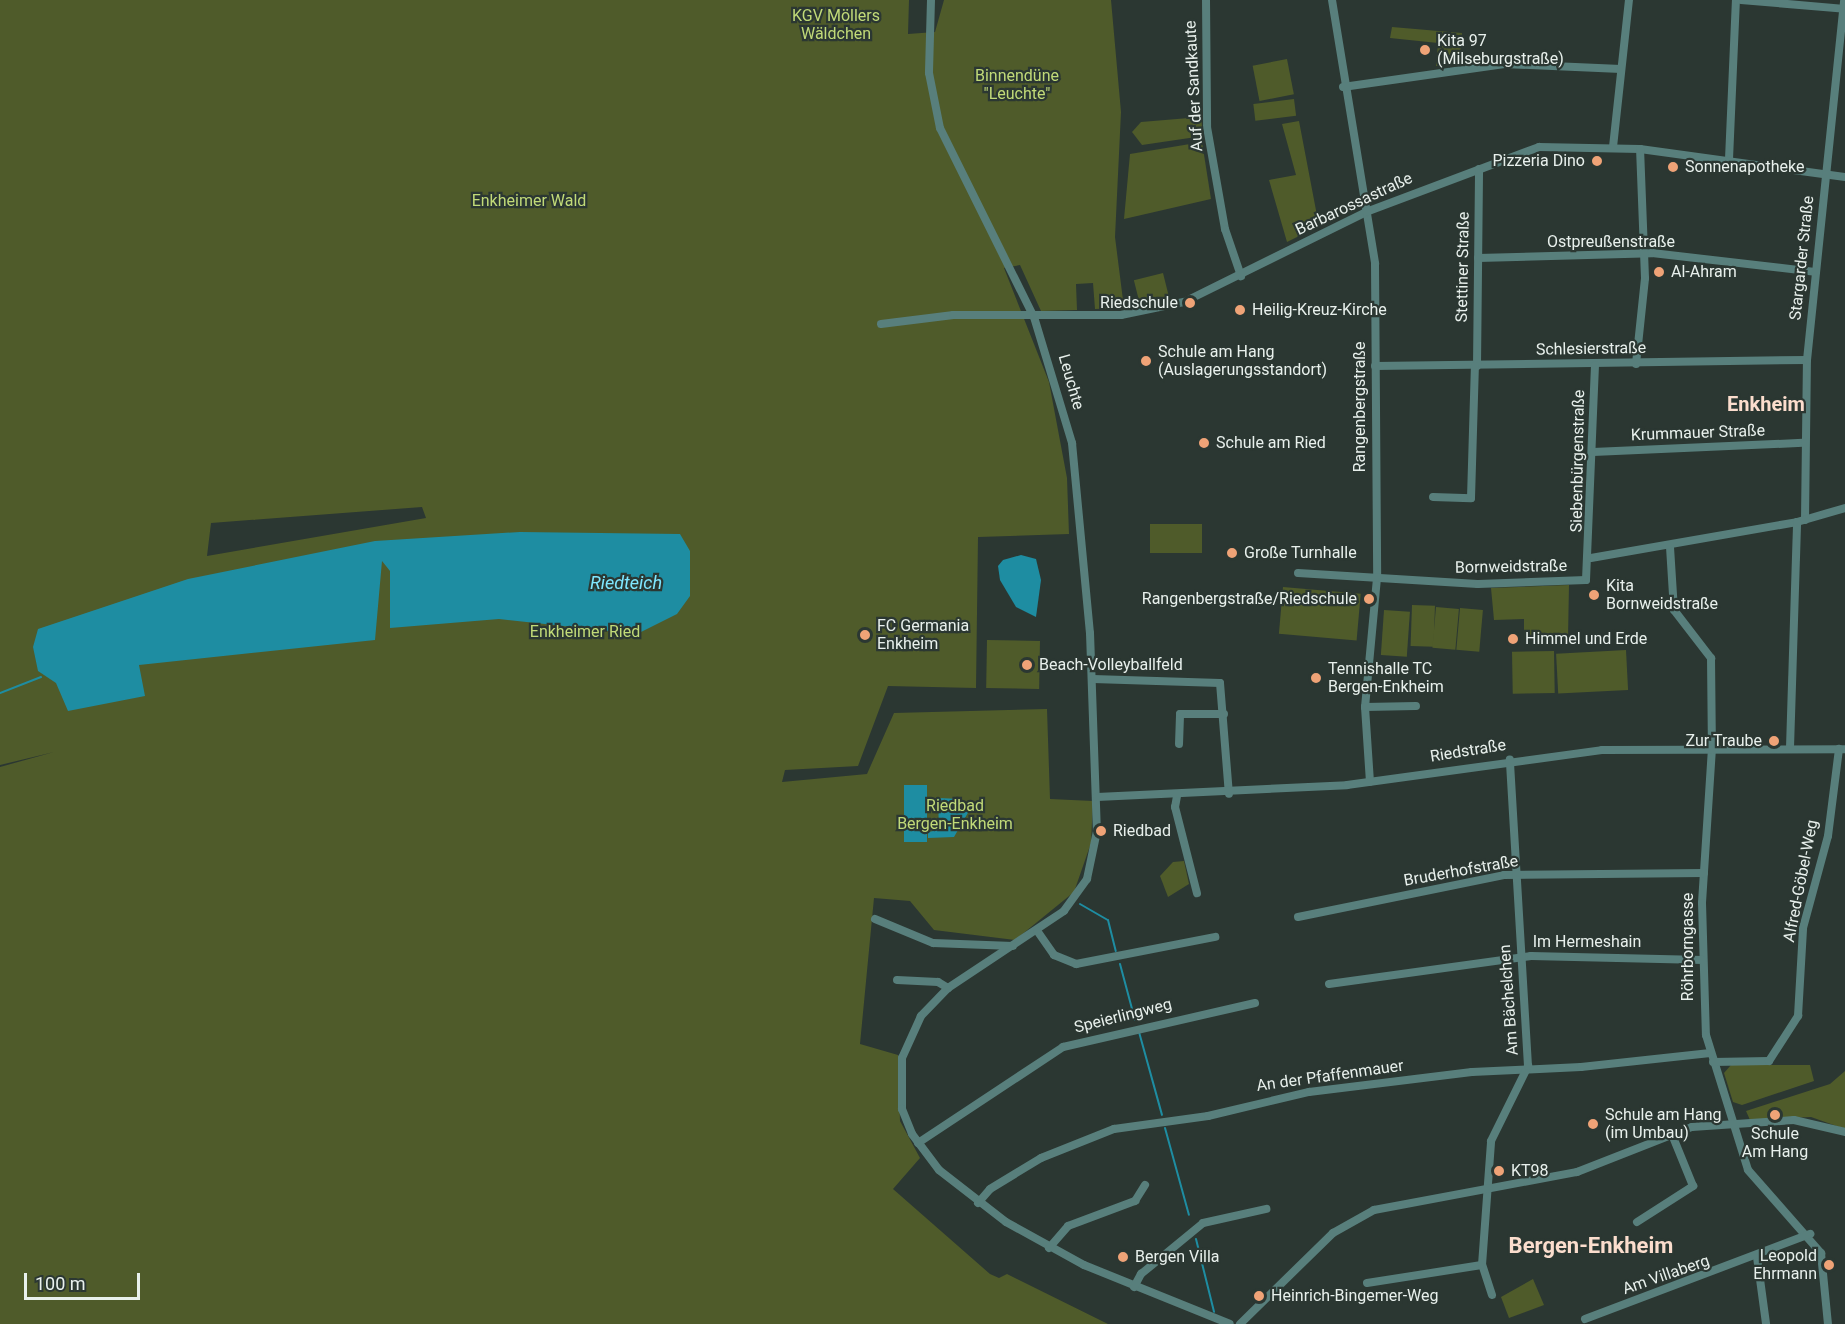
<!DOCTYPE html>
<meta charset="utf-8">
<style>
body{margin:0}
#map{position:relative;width:1845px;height:1324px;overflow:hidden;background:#2b3732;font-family:Roboto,sans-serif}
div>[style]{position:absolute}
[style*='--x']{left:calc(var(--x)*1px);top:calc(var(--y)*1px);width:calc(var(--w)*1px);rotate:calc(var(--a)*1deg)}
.green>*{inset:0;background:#4f5b2a;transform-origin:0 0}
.water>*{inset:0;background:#1e8da2;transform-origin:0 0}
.stream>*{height:2px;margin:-1px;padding:0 1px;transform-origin:1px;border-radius:1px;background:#1e8da2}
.minor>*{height:8px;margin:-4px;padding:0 4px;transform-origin:4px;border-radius:4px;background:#587f7c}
.dots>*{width:16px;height:16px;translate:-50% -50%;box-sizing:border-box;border:3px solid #2b3732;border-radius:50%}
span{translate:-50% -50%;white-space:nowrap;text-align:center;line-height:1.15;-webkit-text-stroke:4.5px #2b3732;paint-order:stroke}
.park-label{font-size:16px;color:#c1da78}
.poi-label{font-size:16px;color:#e8f0ec}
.left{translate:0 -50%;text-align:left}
.right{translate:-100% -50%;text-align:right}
.street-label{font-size:16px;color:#e8f0ec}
.water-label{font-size:18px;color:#7fe7ff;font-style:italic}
.quarter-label{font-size:20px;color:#fbddcd;font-weight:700}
.district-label{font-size:22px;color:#fbddcd;font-weight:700}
.scale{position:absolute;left:24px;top:1273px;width:116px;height:27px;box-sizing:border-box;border:3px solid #e8f0ec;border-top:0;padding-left:8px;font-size:18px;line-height:21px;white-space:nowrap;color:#e8f0ec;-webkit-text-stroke:4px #2b3732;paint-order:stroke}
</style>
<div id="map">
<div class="green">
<i style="clip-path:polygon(evenodd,0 0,909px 0,908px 34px,935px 32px,944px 0,1111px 0,1121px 112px,1115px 237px,1124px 308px,1095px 309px,1093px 283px,1076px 284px,1077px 310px,1041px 311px,1020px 265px,1004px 268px,1049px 382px,1067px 478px,1069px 534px,978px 537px,976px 688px,888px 686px,858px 766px,785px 770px,782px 782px,867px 774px,894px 713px,1047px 709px,1050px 799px,1093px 801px,1091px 843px,1074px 892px,1015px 940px,934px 930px,910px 901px,874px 898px,860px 1044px,898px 1055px,900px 1121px,920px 1158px,893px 1189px,990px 1274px,999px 1278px,1007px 1274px,1108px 1324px,0 1324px,0 767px,54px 752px,0 765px,0 0,422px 507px,426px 518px,207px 556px,211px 523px,422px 507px)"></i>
<i style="clip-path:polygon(1392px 27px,1462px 33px,1459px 66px,1436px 66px,1438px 43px,1390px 38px)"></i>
<i style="left:1287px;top:59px;width:36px;height:35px;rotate:79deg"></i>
<i style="left:1294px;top:99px;width:17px;height:41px;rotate:83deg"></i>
<i style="clip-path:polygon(1201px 117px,1203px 136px,1142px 145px,1132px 132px,1141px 122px)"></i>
<i style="clip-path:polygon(1299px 121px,1319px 226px,1287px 242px,1269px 180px,1296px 175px,1282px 124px)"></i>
<i style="clip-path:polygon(1202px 142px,1211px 199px,1124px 219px,1130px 154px)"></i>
<i style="left:1163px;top:273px;width:25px;height:30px;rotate:76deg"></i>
<i style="left:1150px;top:524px;width:52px;height:29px"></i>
<i style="clip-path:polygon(1569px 585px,1568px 638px,1524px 640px,1524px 619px,1494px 620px,1491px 588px)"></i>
<i style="left:1283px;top:587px;width:78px;height:47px;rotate:5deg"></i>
<i style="left:1412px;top:605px;width:23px;height:41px;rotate:2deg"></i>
<i style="left:1436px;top:607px;width:23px;height:41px;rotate:5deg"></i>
<i style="left:1460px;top:608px;width:23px;height:42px;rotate:5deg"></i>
<i style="left:1384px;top:610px;width:26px;height:45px;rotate:4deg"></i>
<i style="left:987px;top:640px;width:53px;height:48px;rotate:1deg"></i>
<i style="left:1626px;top:650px;width:40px;height:70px;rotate:87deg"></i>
<i style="left:1554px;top:651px;width:42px;height:42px;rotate:89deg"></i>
<i style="clip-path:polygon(1184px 861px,1189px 884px,1168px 897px,1160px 876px,1173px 862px)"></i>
<i style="clip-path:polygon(1810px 1065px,1814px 1081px,1742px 1105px,1733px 1102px,1724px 1073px,1731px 1065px)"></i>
<i style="clip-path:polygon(1845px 1071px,1845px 1129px,1811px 1117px,1750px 1120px,1746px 1111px,1830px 1084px)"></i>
<i style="clip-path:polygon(1533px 1279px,1544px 1305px,1509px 1318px,1501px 1297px)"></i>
</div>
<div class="water">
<i style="clip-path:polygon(520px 532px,680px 534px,690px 551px,690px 596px,677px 614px,637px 634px,499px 619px,390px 628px,390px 571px,382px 561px,375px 640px,139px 665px,145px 696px,68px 711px,56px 683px,38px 671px,33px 647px,38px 629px,188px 579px,375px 541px)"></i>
<i style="clip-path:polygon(1021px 555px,1036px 559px,1041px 580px,1036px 617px,1016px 607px,1000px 580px,998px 566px,1003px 560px)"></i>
<i style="left:904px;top:785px;width:23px;height:57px"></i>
<i style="clip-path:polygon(938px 798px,961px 799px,969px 811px,954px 837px,928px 838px,928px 832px,939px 830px)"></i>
</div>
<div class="stream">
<i style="--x:0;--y:693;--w:44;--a:-21.3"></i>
<i style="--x:1080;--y:904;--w:32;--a:30"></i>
<i style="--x:1108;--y:920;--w:32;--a:76"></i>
<i style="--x:1120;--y:964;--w:58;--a:75"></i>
<i style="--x:1139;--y:1032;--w:86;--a:74.5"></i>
<i style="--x:1165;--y:1128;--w:90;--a:74.6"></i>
<i style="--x:1196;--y:1239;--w:75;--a:76.1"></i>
</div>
<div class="minor">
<i style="--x:931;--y:0;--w:73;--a:91.6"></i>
<i style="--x:929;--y:73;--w:56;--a:78.7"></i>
<i style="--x:940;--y:128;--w:211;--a:63.6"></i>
<i style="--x:1034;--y:317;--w:132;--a:73.2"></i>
<i style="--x:1072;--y:443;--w:191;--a:84.6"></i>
<i style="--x:1090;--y:633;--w:198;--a:88"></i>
<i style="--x:1097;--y:831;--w:49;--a:101.8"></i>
<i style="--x:1087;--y:879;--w:39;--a:126"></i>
<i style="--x:1064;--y:911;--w:139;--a:146.4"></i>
<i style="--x:948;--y:988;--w:39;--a:134"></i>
<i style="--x:921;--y:1016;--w:46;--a:114.3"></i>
<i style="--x:902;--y:1058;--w:51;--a:90"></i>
<i style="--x:902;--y:1109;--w:27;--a:68"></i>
<i style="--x:912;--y:1134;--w:45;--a:53.1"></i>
<i style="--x:939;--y:1170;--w:85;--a:37.8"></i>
<i style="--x:1006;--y:1222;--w:89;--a:28.9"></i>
<i style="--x:1084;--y:1265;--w:157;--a:22"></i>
<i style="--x:1206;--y:0;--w:127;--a:89.5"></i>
<i style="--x:1207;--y:127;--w:104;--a:80"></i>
<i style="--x:1225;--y:229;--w:50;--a:71.2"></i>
<i style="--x:1332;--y:0;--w:267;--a:80.7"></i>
<i style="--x:1375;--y:264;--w:314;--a:89.6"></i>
<i style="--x:1377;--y:578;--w:130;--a:95.3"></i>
<i style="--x:1365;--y:707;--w:75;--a:86.2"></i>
<i style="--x:1741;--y:0;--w:104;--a:4.9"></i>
<i style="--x:1343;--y:87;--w:163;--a:-8.1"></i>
<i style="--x:1504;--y:64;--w:117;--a:2.4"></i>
<i style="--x:1613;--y:147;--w:148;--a:-83.8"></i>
<i style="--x:1729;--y:159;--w:159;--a:-87.5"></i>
<i style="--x:1478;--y:258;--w:174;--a:-1.6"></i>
<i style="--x:1652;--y:253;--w:164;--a:6.6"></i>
<i style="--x:881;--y:324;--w:73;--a:-7.1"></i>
<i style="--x:953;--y:315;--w:168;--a:0"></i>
<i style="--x:1121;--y:315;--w:64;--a:-11.7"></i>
<i style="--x:1184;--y:302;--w:203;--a:-26.3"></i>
<i style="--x:1366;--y:212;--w:185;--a:-20.6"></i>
<i style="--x:1539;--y:147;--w:101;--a:1.1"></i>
<i style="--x:1640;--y:149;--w:207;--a:7.8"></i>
<i style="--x:1636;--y:364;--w:86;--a:-84"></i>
<i style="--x:1645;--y:278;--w:129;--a:-92.2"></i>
<i style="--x:1375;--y:366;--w:432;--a:-0.8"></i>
<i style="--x:1477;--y:366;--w:197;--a:-89.4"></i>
<i style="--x:1593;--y:452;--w:210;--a:-2.5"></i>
<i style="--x:1433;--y:497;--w:38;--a:2"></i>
<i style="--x:1471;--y:498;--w:132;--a:-88.3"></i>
<i style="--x:1805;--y:520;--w:160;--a:-89.3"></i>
<i style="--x:1807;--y:360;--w:362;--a:-84.1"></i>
<i style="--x:1670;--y:547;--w:63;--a:86.4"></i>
<i style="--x:1674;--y:610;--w:61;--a:52.4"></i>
<i style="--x:1711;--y:658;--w:90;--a:89.4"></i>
<i style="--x:1712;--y:748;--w:155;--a:93.7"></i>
<i style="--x:1702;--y:903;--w:132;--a:88.3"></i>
<i style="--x:1706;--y:1035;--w:141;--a:72.7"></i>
<i style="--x:1748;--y:1170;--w:111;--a:48.7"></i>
<i style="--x:1821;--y:1253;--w:71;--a:84.4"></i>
<i style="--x:1591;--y:558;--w:209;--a:-9.9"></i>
<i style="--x:1797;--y:522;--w:50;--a:-16.3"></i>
<i style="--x:1298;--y:573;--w:180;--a:3.5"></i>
<i style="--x:1478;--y:584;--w:108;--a:-2.1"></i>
<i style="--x:1586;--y:580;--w:215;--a:-87.6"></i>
<i style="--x:1093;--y:679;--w:127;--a:1.8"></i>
<i style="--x:1220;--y:683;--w:111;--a:85.4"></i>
<i style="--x:1365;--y:707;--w:51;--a:-1.1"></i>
<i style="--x:1179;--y:744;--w:30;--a:-88"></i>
<i style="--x:1180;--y:714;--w:44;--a:0"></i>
<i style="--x:1790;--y:748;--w:226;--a:-88.2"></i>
<i style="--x:1177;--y:796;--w:11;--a:100"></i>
<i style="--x:1175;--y:807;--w:89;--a:75.7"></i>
<i style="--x:1097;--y:797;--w:250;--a:-2.7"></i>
<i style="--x:1347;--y:785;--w:257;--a:-7.8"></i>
<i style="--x:1602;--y:750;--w:243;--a:-0.2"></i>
<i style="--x:1298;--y:917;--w:210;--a:-11.5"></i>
<i style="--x:1504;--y:875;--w:200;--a:-0.6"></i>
<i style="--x:875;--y:919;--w:63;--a:22.5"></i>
<i style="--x:933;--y:943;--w:80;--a:2.1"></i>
<i style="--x:1038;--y:932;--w:28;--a:55"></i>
<i style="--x:1054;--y:955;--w:24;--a:22"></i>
<i style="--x:1076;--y:964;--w:142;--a:-11"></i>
<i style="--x:897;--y:980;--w:41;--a:2.8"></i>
<i style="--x:938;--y:982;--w:12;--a:31"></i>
<i style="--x:1329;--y:984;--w:204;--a:-7.9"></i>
<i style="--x:1531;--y:956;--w:172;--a:1.3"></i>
<i style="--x:1713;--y:1062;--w:56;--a:-1"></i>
<i style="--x:1769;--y:1061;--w:54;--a:-57.2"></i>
<i style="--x:1798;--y:1016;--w:88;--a:-86.7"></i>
<i style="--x:1803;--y:928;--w:95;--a:-74.8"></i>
<i style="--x:1828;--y:836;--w:88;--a:-82.8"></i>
<i style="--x:918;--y:1143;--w:174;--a:-33.5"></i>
<i style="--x:1063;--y:1047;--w:197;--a:-12.9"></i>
<i style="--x:978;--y:1203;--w:18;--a:-49"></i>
<i style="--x:990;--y:1189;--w:60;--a:-31.3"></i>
<i style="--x:1041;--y:1158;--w:79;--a:-21.7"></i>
<i style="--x:1114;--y:1129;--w:95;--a:-7.9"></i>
<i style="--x:1208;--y:1116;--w:104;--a:-13.4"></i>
<i style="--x:1309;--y:1092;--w:164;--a:-7"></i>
<i style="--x:1472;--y:1072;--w:109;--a:-2.6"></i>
<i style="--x:1581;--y:1067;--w:130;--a:-6.2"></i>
<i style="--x:1637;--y:1222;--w:67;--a:-32.7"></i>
<i style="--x:1693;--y:1186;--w:58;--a:-112.2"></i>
<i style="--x:1049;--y:1248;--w:29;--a:-49"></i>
<i style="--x:1068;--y:1226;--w:72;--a:-20.5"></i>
<i style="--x:1135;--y:1201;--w:19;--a:-58"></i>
<i style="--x:1757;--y:1257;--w:68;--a:82.3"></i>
<i style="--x:1367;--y:1283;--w:116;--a:-8.9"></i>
<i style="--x:1134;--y:1287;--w:15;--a:-62"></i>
<i style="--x:1141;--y:1274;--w:80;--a:-39.4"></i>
<i style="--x:1203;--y:1223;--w:65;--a:-12.5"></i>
<i style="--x:1492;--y:1295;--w:32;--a:-108"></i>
<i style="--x:1482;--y:1265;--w:124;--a:-85.8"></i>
<i style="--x:1491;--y:1141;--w:84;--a:-63.7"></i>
<i style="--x:1528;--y:1066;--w:307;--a:-93.4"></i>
<i style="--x:1585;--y:1319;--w:241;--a:-20.7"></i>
<i style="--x:1240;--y:1324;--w:130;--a:-44.4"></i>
<i style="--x:1333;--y:1233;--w:47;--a:-29.3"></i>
<i style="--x:1374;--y:1210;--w:207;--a:-10.6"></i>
<i style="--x:1577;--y:1172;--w:123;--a:-21.4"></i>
<i style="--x:1692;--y:1127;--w:102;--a:-3.9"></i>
<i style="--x:1794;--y:1120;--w:52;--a:13.2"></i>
</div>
<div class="dots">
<i style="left:1425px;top:50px;background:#efa377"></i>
<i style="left:1597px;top:161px;background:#efa377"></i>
<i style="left:1673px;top:167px;background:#efa377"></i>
<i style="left:1659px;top:272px;background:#efa377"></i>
<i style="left:1190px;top:303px;background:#efa377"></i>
<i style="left:1240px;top:310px;background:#efa377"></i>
<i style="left:1146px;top:361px;background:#efa377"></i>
<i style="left:1204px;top:443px;background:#efa377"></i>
<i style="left:1232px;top:553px;background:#efa377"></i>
<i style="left:1594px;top:595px;background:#efa377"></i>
<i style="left:1369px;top:599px;background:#efa377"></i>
<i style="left:865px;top:635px;background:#efa377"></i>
<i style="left:1513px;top:639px;background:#efa377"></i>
<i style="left:1027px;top:665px;background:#efa377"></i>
<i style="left:1316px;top:678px;background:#efa377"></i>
<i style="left:1774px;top:741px;background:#efa377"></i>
<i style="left:1101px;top:831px;background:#efa377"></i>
<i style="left:1775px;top:1115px;background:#efa377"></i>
<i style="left:1593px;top:1124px;background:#efa377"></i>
<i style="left:1499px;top:1171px;background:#efa377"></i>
<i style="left:1123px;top:1257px;background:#efa377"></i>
<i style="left:1829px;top:1265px;background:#efa377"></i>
<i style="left:1259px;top:1296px;background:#efa377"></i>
</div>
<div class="park-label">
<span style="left:836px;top:25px">KGV Möllers<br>Wäldchen</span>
<span style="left:1017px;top:85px">Binnendüne<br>"Leuchte"</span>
<span style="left:529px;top:201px">Enkheimer Wald</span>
<span style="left:585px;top:632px">Enkheimer Ried</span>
<span style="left:955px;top:815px">Riedbad<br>Bergen-Enkheim</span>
</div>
<div class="poi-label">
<span class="left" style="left:1437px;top:50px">Kita 97<br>(Milseburgstraße)</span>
<span class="right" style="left:1585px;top:161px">Pizzeria Dino</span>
<span class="left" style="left:1685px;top:167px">Sonnenapotheke</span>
<span class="left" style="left:1671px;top:272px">Al-Ahram</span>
<span class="right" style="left:1178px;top:303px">Riedschule</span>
<span class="left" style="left:1252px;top:310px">Heilig-Kreuz-Kirche</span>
<span class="left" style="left:1158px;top:361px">Schule am Hang<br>(Auslagerungsstandort)</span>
<span class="left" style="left:1216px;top:443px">Schule am Ried</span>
<span class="left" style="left:1244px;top:553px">Große Turnhalle</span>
<span class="left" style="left:1606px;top:595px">Kita<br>Bornweidstraße</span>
<span class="right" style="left:1357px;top:599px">Rangenbergstraße/Riedschule</span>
<span class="left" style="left:877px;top:635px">FC Germania<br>Enkheim</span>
<span class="left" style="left:1525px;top:639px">Himmel und Erde</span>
<span class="left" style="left:1039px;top:665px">Beach-Volleyballfeld</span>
<span class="left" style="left:1328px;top:678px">Tennishalle TC<br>Bergen-Enkheim</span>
<span class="right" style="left:1762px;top:741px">Zur Traube</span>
<span class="left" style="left:1113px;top:831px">Riedbad</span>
<span class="left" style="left:1605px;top:1124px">Schule am Hang<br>(im Umbau)</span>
<span style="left:1775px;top:1143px">Schule<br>Am Hang</span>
<span class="left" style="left:1511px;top:1171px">KT98</span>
<span class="right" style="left:1817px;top:1265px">Leopold<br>Ehrmann</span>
<span class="left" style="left:1135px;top:1257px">Bergen Villa</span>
<span class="left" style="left:1271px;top:1296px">Heinrich-Bingemer-Weg</span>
</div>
<div class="street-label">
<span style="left:1194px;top:86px;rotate:-93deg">Auf der Sandkaute</span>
<span style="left:1354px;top:204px;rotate:-25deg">Barbarossastraße</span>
<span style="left:1611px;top:242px">Ostpreußenstraße</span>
<span style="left:1802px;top:258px;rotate:-84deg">Stargarder Straße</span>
<span style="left:1463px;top:267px;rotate:-89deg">Stettiner Straße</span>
<span style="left:1591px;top:349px;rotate:-1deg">Schlesierstraße</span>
<span style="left:1071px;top:382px;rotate:74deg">Leuchte</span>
<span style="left:1360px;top:407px;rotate:-90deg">Rangenbergstraße</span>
<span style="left:1698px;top:433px;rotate:-2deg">Krummauer Straße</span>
<span style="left:1578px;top:461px;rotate:-89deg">Siebenbürgenstraße</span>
<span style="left:1511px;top:567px;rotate:-1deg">Bornweidstraße</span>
<span style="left:1468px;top:751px;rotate:-9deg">Riedstraße</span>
<span style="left:1461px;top:871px;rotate:-10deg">Bruderhofstraße</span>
<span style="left:1801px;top:881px;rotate:-79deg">Alfred-Göbel-Weg</span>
<span style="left:1587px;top:942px">Im Hermeshain</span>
<span style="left:1688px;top:947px;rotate:-90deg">Röhrborngasse</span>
<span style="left:1509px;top:1000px;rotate:-94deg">Am Bächelchen</span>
<span style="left:1123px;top:1016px;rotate:-14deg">Speierlingweg</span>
<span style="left:1330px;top:1076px;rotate:-8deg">An der Pfaffenmauer</span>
<span style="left:1666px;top:1275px;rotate:-19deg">Am Villaberg</span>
</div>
<div class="water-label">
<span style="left:626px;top:583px">Riedteich</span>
</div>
<div class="quarter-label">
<span style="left:1766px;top:404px">Enkheim</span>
</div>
<div class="district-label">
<span style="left:1591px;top:1246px">Bergen-Enkheim</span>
</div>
<div class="scale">100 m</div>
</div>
